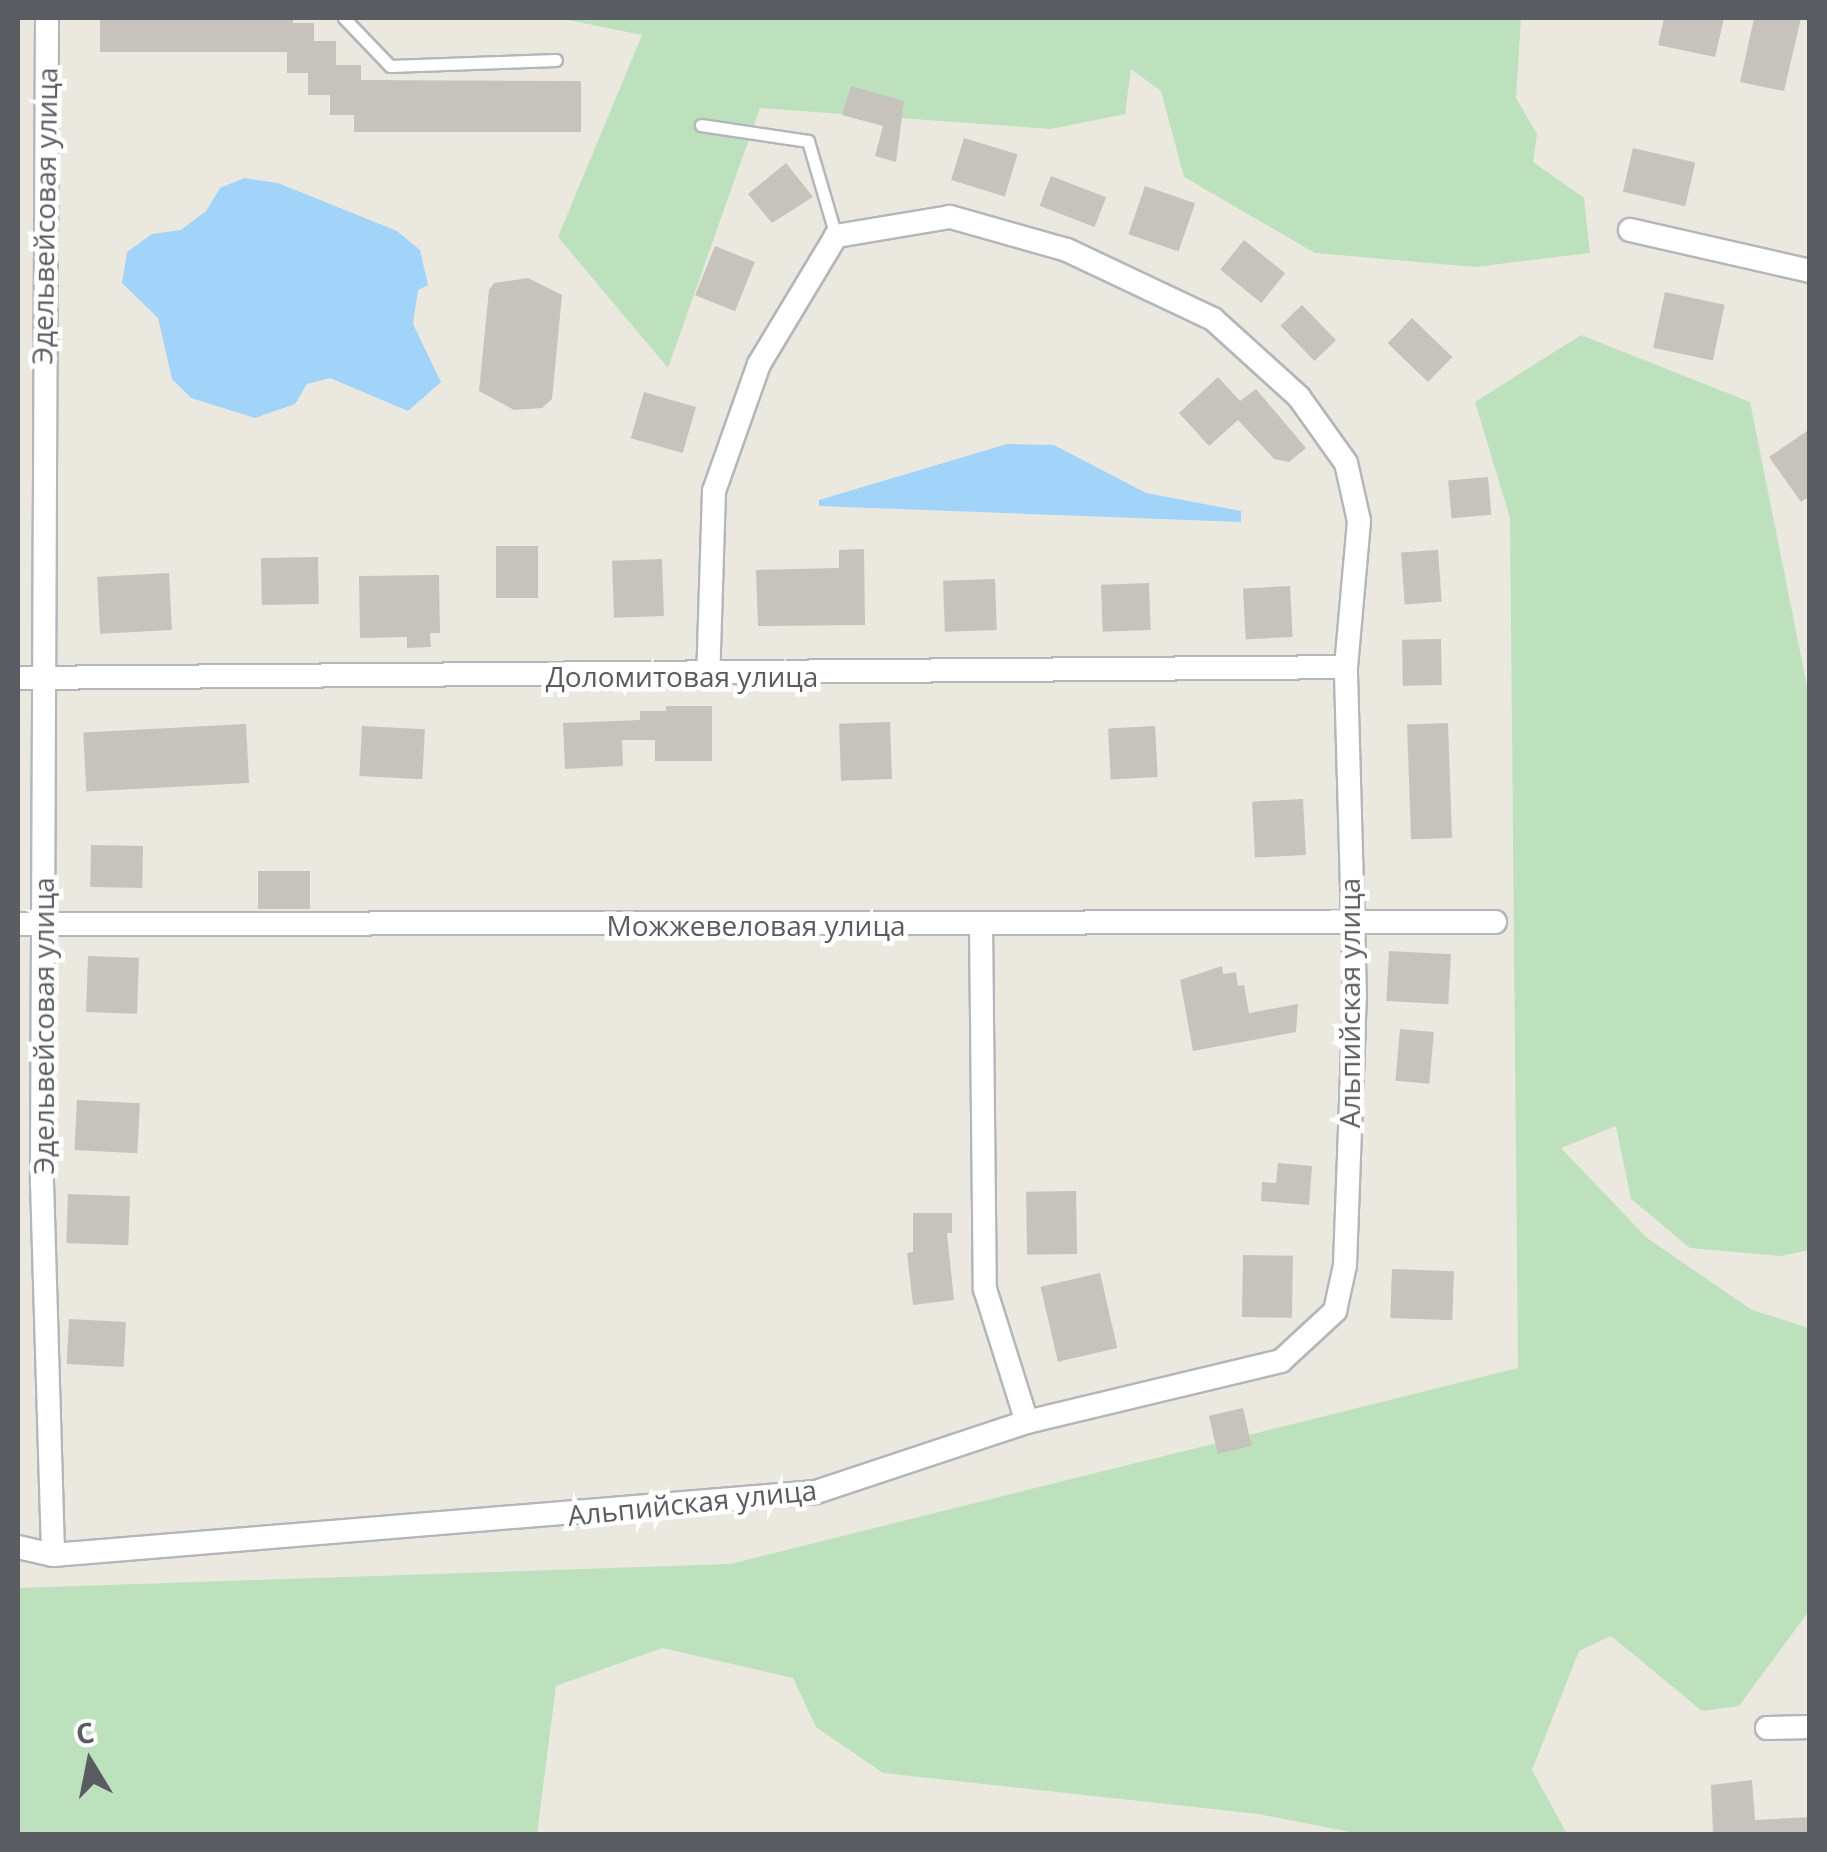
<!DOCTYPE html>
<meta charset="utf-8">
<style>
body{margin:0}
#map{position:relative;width:1827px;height:1852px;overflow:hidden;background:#ebe8e0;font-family:"Open Sans",sans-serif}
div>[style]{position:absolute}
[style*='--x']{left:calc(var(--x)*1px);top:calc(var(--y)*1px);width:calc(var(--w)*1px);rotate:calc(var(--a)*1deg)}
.green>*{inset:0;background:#bee1bd}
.water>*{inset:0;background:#a2d4f9}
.building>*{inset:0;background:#c6c3bd;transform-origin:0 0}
.roads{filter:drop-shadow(2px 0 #b3b6ba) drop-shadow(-2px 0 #b3b6ba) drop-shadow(0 2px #b3b6ba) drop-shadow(0 -2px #b3b6ba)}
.lane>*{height:11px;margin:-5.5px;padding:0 5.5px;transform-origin:5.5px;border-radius:5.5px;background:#fff}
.street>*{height:22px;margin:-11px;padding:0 11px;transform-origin:11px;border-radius:11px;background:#fff}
span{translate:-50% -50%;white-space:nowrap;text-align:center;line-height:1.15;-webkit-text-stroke:9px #fff;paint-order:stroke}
.street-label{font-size:28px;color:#595c60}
.frame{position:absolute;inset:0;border:20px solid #595c60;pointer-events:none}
.north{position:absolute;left:40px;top:1712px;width:100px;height:100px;-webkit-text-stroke:8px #fff;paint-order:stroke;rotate:350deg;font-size:28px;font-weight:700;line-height:40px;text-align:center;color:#595c60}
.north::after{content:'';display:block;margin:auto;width:35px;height:45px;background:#595c60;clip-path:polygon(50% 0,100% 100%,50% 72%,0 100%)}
</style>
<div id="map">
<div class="green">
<i style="clip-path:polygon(558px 18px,1521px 18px,1516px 98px,1537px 134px,1533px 162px,1584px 198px,1590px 253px,1475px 267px,1315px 253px,1184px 177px,1161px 91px,1131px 69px,1125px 114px,1051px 129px,760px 108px,668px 368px,558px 237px,642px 35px)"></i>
<i style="clip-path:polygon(1581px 335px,1750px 402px,1809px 696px,1809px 1250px,1781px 1256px,1690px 1248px,1631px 1199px,1616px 1126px,1561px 1148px,1647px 1238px,1752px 1310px,1809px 1328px,1809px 1611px,1739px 1706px,1702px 1711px,1611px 1636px,1579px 1651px,1532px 1770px,1567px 1834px,1360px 1834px,1258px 1814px,883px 1773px,816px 1727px,793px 1678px,662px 1648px,556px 1686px,537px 1834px,18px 1834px,18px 1588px,730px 1564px,1518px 1368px,1510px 518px,1475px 402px)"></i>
</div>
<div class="water">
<i style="clip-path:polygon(244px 178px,278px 183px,397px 231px,420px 250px,428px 285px,418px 290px,413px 324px,441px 382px,408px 411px,330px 378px,307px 384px,295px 404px,255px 418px,191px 398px,172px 379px,158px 318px,122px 283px,127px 252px,152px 234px,181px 230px,206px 211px,220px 188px)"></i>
<i style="clip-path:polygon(1007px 444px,1054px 445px,1146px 493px,1241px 511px,1241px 522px,819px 506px,819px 500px)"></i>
</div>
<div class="building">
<i style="clip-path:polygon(100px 18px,293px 18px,293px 23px,314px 23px,314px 41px,336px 41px,336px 65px,361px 65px,361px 80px,581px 81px,581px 132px,354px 132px,354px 115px,330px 115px,330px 95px,308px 95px,308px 73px,287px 73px,287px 52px,100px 52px)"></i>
<i style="clip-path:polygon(1664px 18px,1724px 18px,1715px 57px,1658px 45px)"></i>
<i style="clip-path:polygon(1754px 18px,1801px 18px,1784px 91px,1740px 82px)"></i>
<i style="clip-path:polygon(851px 86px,904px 101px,896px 162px,875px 156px,883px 126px,842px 115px)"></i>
<i style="left:964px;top:138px;width:56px;height:44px;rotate:17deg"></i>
<i style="left:1633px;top:148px;width:64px;height:45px;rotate:13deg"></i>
<i style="clip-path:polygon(786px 163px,813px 197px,772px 223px,748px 194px)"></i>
<i style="left:1051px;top:176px;width:59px;height:32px;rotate:21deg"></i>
<i style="left:1145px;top:186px;width:53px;height:51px;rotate:19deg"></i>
<i style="left:1244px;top:240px;width:53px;height:38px;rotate:39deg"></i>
<i style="left:715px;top:246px;width:43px;height:53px;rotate:22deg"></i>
<i style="clip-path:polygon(528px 278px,562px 295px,552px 399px,542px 408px,514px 410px,479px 391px,489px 290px,494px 283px)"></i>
<i style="left:1665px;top:292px;width:61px;height:57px;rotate:12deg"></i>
<i style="left:1302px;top:305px;width:49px;height:30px;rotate:46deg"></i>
<i style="left:1412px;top:318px;width:56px;height:35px;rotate:44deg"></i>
<i style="clip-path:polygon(1218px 377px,1240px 401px,1256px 389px,1306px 448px,1289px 462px,1274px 459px,1238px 420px,1209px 446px,1179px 413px)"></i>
<i style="left:644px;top:392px;width:54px;height:48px;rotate:16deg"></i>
<i style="clip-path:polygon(1810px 429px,1810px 496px,1801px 502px,1769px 457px)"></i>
<i style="left:1488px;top:477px;width:38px;height:40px;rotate:85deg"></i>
<i style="left:496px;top:546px;width:42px;height:52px"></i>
<i style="clip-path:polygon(864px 549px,865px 625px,758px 626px,756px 570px,839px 568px,839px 550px)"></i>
<i style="left:1438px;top:550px;width:52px;height:37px;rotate:86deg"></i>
<i style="left:318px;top:557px;width:47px;height:57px;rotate:89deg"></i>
<i style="left:662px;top:559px;width:57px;height:50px;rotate:88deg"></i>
<i style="left:169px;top:573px;width:57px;height:72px;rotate:87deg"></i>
<i style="clip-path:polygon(439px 575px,440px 633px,430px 633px,431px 647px,407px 648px,407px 637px,360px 638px,359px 576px)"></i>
<i style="left:995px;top:579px;width:51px;height:52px;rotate:88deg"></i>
<i style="left:1149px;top:583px;width:47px;height:48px;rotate:88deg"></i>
<i style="left:1290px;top:586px;width:51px;height:47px;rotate:87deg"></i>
<i style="left:1441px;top:639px;width:46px;height:39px;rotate:89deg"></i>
<i style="clip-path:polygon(666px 706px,712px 706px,712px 761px,655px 761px,655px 740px,622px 740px,623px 766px,565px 769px,563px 723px,640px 720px,640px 711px,666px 711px)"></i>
<i style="left:890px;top:722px;width:57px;height:51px;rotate:88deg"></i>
<i style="left:1448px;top:723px;width:115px;height:41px;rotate:88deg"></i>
<i style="left:246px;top:724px;width:59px;height:163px;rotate:87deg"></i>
<i style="left:362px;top:726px;width:63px;height:50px;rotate:3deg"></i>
<i style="left:1155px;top:726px;width:51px;height:47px;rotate:87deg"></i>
<i style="left:1303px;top:799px;width:56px;height:51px;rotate:87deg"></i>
<i style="left:91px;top:845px;width:52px;height:42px;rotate:1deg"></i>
<i style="left:258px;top:871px;width:52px;height:38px"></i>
<i style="left:1389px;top:951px;width:62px;height:50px;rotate:3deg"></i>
<i style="left:88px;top:956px;width:51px;height:56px;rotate:2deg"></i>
<i style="clip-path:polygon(1222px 966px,1223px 974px,1236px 972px,1238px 986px,1244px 985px,1249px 1013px,1298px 1004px,1296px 1032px,1193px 1051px,1180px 980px)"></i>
<i style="left:1400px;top:1029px;width:34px;height:52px;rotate:5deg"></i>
<i style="left:77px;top:1100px;width:63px;height:50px;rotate:3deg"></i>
<i style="clip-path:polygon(1278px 1163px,1312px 1166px,1309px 1205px,1261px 1201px,1262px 1182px,1276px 1183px)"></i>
<i style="left:1076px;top:1191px;width:63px;height:50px;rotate:89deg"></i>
<i style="left:68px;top:1194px;width:62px;height:49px;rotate:2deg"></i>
<i style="clip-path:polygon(913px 1213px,952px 1213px,952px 1233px,947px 1233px,954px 1300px,913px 1305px,907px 1253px,913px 1252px)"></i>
<i style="left:1243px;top:1255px;width:50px;height:62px;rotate:1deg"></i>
<i style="left:1392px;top:1269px;width:62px;height:49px;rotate:2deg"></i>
<i style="left:1100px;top:1273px;width:77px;height:61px;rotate:77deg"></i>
<i style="left:69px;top:1319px;width:57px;height:45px;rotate:3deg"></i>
<i style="left:1243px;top:1408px;width:39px;height:35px;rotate:77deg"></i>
<i style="clip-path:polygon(1752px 1780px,1755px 1820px,1810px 1817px,1810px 1834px,1713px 1834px,1711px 1785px)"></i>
</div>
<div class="roads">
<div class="lane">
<i style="--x:344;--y:18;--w:66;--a:46.2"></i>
<i style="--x:390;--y:66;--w:166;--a:-2.1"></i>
<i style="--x:701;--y:125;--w:108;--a:8.5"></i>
<i style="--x:808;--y:141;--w:99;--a:73.6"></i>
</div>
<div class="street">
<i style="--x:47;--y:18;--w:1164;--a:90.25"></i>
<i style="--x:42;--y:1182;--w:373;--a:88.3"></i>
<i style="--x:1630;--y:230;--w:185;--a:12.8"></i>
<i style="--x:18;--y:678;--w:1328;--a:-0.47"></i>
<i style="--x:18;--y:924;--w:1477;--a:-0.08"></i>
<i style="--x:981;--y:924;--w:365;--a:89.4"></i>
<i style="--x:985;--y:1289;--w:139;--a:72.5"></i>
<i style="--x:18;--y:1547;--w:36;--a:13"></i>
<i style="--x:53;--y:1555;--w:766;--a:-4.72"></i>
<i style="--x:816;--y:1492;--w:222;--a:-18.4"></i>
<i style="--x:1027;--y:1422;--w:261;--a:-13.5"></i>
<i style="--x:1281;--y:1361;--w:74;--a:-42.8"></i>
<i style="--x:1335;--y:1311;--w:47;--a:-77.7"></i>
<i style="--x:1345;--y:1265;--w:269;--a:-87.9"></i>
<i style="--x:1355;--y:996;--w:329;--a:-91.6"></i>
<i style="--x:1346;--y:667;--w:147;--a:-84.9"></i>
<i style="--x:1359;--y:521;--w:59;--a:-102.6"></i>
<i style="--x:1346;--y:463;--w:81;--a:-125.5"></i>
<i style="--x:1299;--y:397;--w:116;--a:-137.8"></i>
<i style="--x:1213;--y:319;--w:161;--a:-154.7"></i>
<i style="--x:1067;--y:250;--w:122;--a:-164.2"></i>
<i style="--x:950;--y:217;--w:116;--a:170.5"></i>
<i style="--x:836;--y:236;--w:149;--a:121"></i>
<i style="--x:759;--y:364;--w:135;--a:109.5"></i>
<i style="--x:714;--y:491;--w:186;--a:91.8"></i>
<i style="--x:1767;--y:1728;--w:43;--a:-1.3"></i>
</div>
</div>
<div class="street-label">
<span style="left:44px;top:216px;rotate:-89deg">Эдельвейсовая улица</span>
<span style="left:682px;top:676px">Доломитовая улица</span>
<span style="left:756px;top:925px">Можжевеловая улица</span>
<span style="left:1349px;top:1003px;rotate:-90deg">Альпийская улица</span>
<span style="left:43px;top:1026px;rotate:-90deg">Эдельвейсовая улица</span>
<span style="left:692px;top:1502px;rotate:-6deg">Альпийская улица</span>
</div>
<div class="frame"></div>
<div class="north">С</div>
</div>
